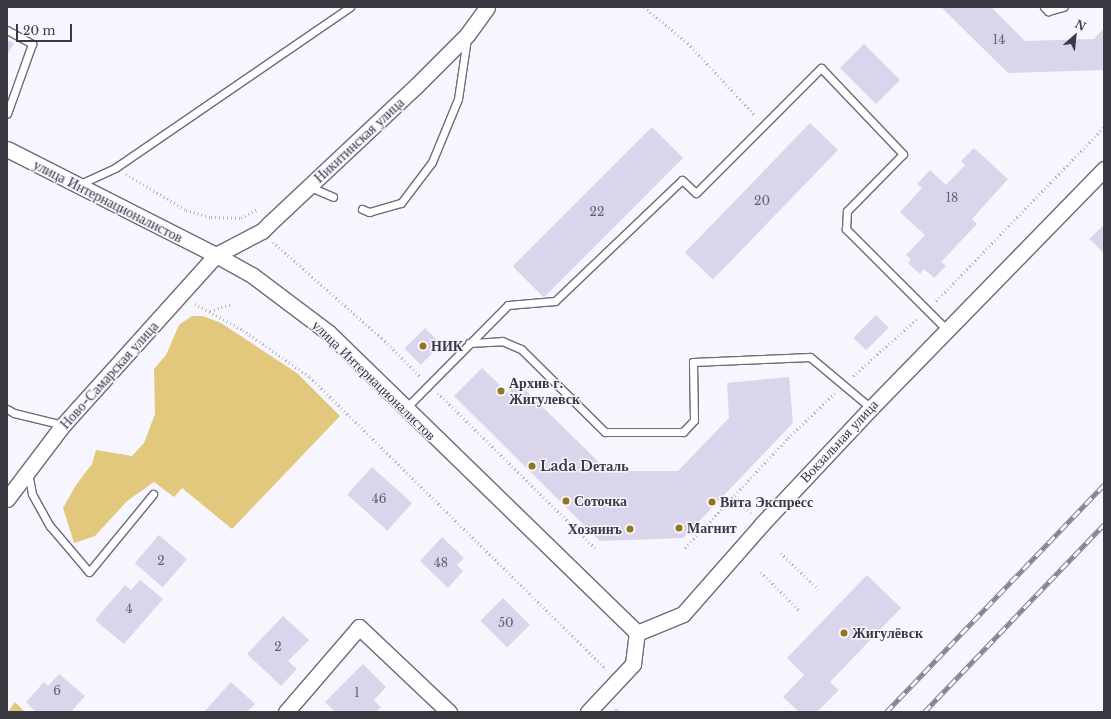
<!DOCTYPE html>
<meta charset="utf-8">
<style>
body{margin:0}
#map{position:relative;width:1111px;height:719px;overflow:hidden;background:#f7f5fe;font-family:"Libre Baskerville",serif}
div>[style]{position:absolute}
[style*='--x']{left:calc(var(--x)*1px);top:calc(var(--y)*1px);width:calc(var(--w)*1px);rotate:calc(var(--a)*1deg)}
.green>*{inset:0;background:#e2c87d}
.building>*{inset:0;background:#dad5ea;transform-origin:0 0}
.path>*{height:2.5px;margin-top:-1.25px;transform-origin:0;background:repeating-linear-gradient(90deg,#b3b1ba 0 1px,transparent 0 4px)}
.roads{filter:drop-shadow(1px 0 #6e6a7c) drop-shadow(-1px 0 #6e6a7c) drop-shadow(0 1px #6e6a7c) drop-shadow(0 -1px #6e6a7c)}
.service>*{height:7px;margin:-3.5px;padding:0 3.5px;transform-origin:3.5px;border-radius:3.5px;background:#fff}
.minor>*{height:15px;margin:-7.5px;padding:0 7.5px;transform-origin:7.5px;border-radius:7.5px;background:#fff}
.rail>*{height:4.5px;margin-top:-2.25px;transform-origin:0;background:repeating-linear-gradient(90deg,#f7f5fe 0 9px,#85838b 0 18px);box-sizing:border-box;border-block:1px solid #85838b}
.dots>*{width:11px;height:11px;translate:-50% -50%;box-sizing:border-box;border:2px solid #f7f5fe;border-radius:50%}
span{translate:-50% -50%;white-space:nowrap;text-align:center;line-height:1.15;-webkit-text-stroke:3px #f7f5fe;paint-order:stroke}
.number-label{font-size:12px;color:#63606b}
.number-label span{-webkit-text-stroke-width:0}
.street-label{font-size:14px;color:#3b3941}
.poi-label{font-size:14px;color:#3b3941;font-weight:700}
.left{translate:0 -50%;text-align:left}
.right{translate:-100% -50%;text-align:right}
.frame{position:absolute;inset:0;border:8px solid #3b3941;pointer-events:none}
.north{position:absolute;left:1055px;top:16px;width:40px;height:40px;-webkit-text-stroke:3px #f7f5fe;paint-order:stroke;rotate:27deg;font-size:11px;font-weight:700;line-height:16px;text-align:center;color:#3b3941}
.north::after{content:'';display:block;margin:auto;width:14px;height:18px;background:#3b3941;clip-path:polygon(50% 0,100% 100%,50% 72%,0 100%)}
.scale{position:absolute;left:16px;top:24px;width:56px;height:18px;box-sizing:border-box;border:2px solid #3b3941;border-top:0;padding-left:5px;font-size:12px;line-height:14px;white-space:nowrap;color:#3b3941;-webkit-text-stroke:3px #f7f5fe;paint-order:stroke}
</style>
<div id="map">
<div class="green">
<i style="clip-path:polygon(192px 316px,203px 316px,221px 323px,297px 373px,340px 416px,232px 529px,182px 488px,174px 497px,154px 482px,127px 501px,95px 536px,74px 543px,63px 508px,76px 485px,92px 464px,96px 450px,132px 456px,144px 443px,155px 414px,154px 369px,166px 355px,179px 325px)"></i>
<i style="clip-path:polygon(15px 702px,25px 712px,8px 712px)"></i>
</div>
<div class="building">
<i style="clip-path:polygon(941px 7px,991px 7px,1025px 41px,1094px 39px,1104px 28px,1104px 70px,1008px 73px)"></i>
<i style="clip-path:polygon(7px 40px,14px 43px,7px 55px)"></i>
<i style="left:864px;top:44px;width:51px;height:34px;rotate:45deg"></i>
<i style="left:810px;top:123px;width:39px;height:180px;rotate:44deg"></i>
<i style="left:652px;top:127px;width:44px;height:197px;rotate:45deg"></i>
<i style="clip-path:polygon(974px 148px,1008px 179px,972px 219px,977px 224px,941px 262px,946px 266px,934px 278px,924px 269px,920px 274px,908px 263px,911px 259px,906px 255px,925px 235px,900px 212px,922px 188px,917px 184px,930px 170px,946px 185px,965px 165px,961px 161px)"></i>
<i style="clip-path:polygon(1104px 225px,1104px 253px,1089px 239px)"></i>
<i style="left:876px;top:315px;width:18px;height:32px;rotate:45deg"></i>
<i style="left:425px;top:328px;width:23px;height:29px;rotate:45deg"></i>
<i style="clip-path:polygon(482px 368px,508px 393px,518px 383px,608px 471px,678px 471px,729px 418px,727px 383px,789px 377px,793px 423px,683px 538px,600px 541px,454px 396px)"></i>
<i style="left:372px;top:467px;width:54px;height:37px;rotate:42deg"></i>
<i style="left:159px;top:535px;width:37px;height:37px;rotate:41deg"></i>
<i style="clip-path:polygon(442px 537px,464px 558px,457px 565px,463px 571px,448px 588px,420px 561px)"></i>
<i style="clip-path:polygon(867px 575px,901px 608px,830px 682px,839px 690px,817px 712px,799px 712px,783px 697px,804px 675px,787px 658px)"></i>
<i style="clip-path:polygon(140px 580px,163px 599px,124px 644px,95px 620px,125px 585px,131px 590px)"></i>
<i style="left:503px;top:598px;width:38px;height:32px;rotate:45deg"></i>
<i style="clip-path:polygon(283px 616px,309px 640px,288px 661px,297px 669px,281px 686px,247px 654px)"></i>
<i style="clip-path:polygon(363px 664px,386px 687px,374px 700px,381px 707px,376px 712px,335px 712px,325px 702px)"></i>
<i style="clip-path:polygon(59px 674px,85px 696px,71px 712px,36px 712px,26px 702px,44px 682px,48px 686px)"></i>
<i style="clip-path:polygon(231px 682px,255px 704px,247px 712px,204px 712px)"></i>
<i style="clip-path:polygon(616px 708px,621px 712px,612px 712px)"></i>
</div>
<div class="path">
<i style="--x:644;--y:7;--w:57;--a:39.3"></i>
<i style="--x:688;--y:43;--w:98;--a:47.1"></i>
<i style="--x:126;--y:174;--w:70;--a:31"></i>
<i style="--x:186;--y:210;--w:26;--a:16"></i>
<i style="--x:211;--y:217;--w:30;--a:2"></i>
<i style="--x:241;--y:218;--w:19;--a:-28"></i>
<i style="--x:273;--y:242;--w:145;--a:41.4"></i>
<i style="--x:382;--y:338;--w:54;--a:45"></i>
<i style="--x:936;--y:301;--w:242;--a:-46"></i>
<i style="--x:195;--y:304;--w:55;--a:28.4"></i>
<i style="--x:243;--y:330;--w:82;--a:35"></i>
<i style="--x:310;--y:377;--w:416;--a:44.6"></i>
<i style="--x:210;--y:311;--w:22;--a:-18"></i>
<i style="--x:853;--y:376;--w:87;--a:-41.7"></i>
<i style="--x:438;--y:393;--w:222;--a:44.6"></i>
<i style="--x:732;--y:497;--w:25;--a:40"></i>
<i style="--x:685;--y:548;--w:151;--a:-46.9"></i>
<i style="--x:788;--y:438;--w:65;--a:-43.8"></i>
<i style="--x:781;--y:553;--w:52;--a:44.2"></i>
<i style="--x:761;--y:572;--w:54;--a:45"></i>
</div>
<div class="roads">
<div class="service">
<i style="--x:1044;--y:7;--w:6;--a:45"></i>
<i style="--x:1048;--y:11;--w:16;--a:-15"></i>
<i style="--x:7;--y:30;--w:29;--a:29"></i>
<i style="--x:32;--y:44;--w:74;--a:109.7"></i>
<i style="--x:78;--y:185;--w:41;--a:-24.7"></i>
<i style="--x:115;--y:168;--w:285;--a:-34.4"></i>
<i style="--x:310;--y:187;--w:25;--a:23"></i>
<i style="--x:362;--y:209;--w:8;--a:23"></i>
<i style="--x:369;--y:212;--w:33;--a:-16"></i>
<i style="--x:401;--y:203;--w:51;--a:-52.9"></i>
<i style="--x:432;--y:162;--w:68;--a:-67.6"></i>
<i style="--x:458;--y:99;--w:62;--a:-81.6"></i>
<i style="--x:469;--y:343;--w:33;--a:-3"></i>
<i style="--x:502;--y:341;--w:21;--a:23"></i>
<i style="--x:521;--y:349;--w:118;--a:44.7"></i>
<i style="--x:605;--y:432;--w:78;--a:0"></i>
<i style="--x:683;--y:432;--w:16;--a:-47"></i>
<i style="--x:694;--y:420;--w:58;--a:-91"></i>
<i style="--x:693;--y:362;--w:117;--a:-2.4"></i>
<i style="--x:810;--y:357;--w:80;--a:39.9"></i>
<i style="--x:7;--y:409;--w:8;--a:30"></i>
<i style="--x:14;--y:413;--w:50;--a:13.8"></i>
<i style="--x:405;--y:409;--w:146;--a:-45.3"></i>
<i style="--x:508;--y:305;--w:47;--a:-4.9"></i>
<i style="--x:555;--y:301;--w:175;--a:-43.6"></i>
<i style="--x:682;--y:180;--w:19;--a:43"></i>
<i style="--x:696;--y:193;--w:177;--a:-45"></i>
<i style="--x:821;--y:68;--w:119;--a:46.4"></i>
<i style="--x:903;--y:154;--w:80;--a:134.5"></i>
<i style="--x:847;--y:211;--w:18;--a:93"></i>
<i style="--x:846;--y:229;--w:143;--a:45"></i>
<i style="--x:28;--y:473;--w:21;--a:79"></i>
<i style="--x:32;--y:494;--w:37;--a:61"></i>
<i style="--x:50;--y:526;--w:60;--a:49.7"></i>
<i style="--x:89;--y:572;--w:101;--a:-50.6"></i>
</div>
<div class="minor">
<i style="--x:7;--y:149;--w:234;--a:26.9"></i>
<i style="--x:216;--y:255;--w:41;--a:29.1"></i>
<i style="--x:252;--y:275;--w:96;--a:37"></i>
<i style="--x:329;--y:333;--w:430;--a:44.2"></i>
<i style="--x:7;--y:499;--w:93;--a:-52.9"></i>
<i style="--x:63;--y:425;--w:229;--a:-48"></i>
<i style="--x:216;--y:255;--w:52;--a:-27.6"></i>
<i style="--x:262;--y:231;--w:11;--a:-45"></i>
<i style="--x:270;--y:223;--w:200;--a:-43.2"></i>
<i style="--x:416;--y:86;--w:72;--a:-45"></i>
<i style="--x:467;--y:35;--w:34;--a:-54"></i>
<i style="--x:637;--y:633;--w:50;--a:-22.4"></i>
<i style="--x:683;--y:614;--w:120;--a:-48.7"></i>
<i style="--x:762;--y:524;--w:159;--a:-46.8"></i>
<i style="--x:871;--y:408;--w:334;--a:-45.7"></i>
<i style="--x:286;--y:712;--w:112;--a:-49.3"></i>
<i style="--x:359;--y:627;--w:124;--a:43.4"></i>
<i style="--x:588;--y:712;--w:66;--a:-46.8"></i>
<i style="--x:633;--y:664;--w:31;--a:-83"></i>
</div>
</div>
<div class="rail">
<i style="--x:886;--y:712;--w:315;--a:-46.2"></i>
<i style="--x:924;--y:712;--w:260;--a:-46.2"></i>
</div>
<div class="dots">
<i style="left:423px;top:346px;background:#91761c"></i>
<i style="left:501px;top:391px;background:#91761c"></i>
<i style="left:532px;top:466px;background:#91761c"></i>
<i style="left:566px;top:501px;background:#91761c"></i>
<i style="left:712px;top:502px;background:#91761c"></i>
<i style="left:679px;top:528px;background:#91761c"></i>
<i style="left:630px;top:529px;background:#91761c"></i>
<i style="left:844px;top:633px;background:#91761c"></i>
</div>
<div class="number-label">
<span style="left:999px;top:40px">14</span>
<span style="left:952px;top:198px">18</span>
<span style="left:762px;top:201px">20</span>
<span style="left:597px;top:212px">22</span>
<span style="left:379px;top:499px">46</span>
<span style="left:161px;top:561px">2</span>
<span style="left:441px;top:563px">48</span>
<span style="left:129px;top:609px">4</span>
<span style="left:506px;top:623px">50</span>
<span style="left:278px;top:647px">2</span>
<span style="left:57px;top:691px">6</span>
<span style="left:357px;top:693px">1</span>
</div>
<div class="street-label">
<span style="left:359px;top:140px;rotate:-43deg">Никитинская улица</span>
<span style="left:108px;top:201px;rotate:27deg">улица Интернационалистов</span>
<span style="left:109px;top:375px;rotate:-48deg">Ново-Самарская улица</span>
<span style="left:374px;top:380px;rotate:44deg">улица Интернационалистов</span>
<span style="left:839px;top:441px;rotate:-47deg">Вокзальная улица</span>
</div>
<div class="poi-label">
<span class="left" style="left:431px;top:346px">НИК</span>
<span class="left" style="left:509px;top:391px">Архив г.<br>Жигулевск</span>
<span class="left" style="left:540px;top:466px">Lada Dеталь</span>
<span class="left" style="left:574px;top:501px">Соточка</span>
<span class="left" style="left:720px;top:502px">Вита Экспресс</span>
<span class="left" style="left:687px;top:528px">Магнит</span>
<span class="right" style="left:622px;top:529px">Хозяинъ</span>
<span class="left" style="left:852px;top:633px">Жигулёвск</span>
</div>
<div class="frame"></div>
<div class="north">N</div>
<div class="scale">20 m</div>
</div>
